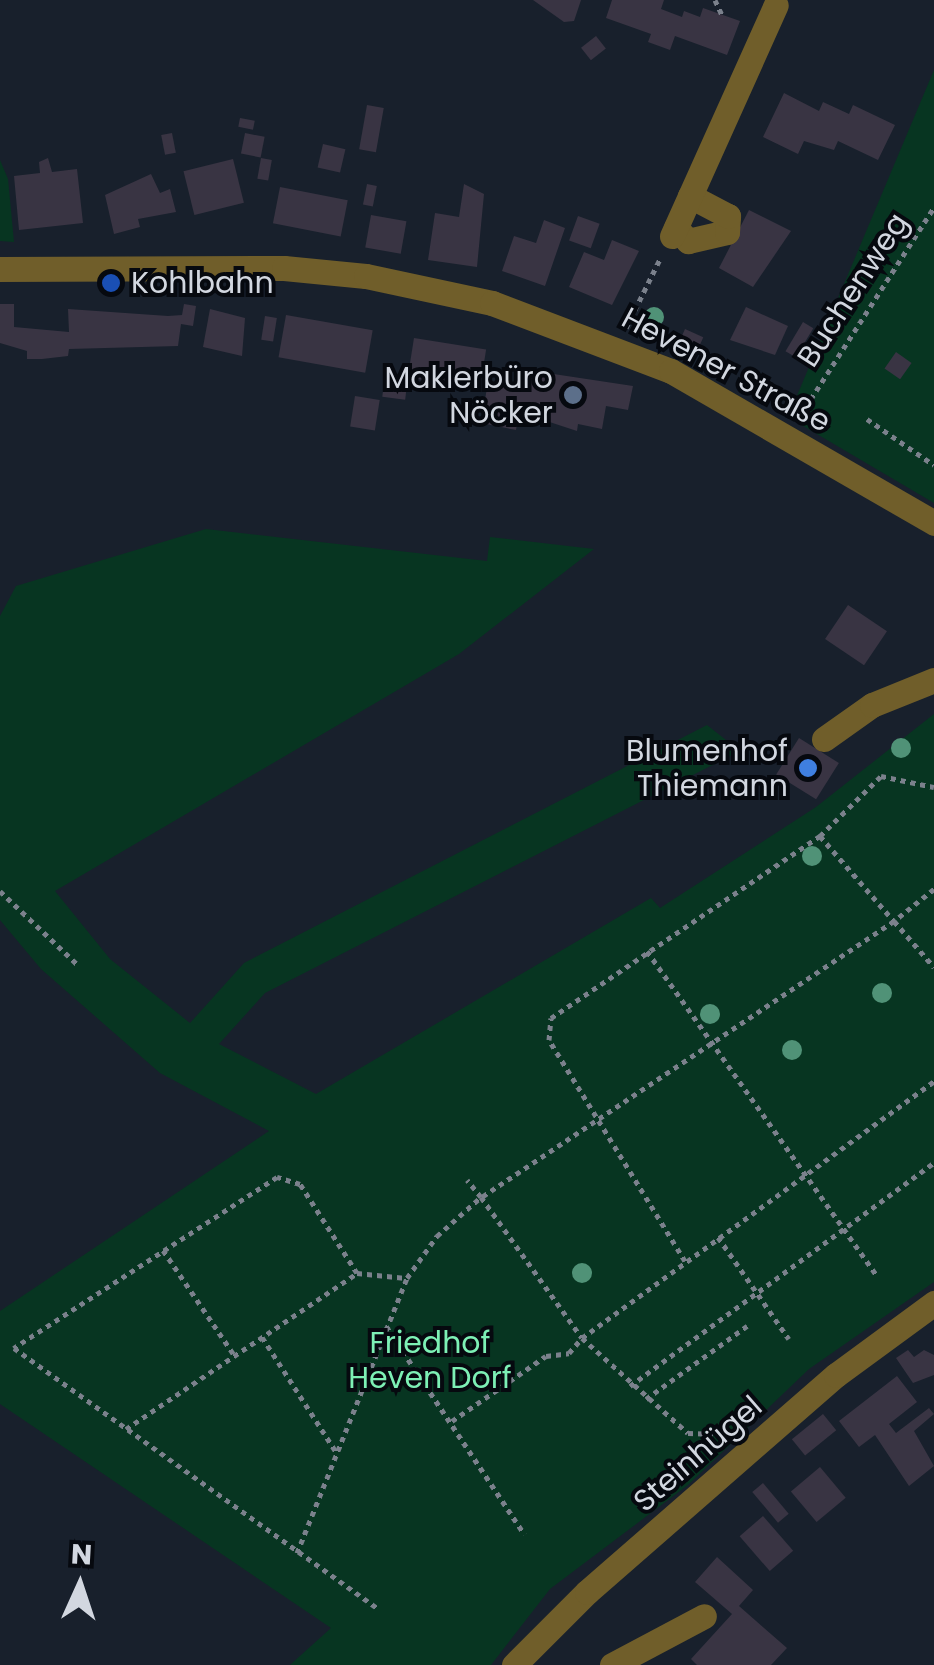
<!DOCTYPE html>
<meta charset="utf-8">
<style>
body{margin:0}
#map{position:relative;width:934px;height:1665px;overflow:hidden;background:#18202c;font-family:Poppins,sans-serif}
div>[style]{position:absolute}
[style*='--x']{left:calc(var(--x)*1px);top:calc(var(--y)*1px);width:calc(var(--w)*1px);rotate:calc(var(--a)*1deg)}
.green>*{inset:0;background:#073521}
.building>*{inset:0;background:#393443;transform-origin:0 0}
.path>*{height:5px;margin-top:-2.5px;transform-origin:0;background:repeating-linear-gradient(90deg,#7b818c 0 5px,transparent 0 10px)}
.minor>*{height:25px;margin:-12.5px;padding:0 12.5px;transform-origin:12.5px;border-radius:12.5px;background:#705e2a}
.trees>*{width:20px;height:20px;margin:-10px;border-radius:50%;background:#509277}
.dots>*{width:28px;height:28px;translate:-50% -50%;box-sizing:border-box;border:5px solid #06090f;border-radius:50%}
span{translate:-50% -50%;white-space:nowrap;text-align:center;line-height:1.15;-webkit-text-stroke:8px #06090f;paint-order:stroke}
.poi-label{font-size:30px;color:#d2d7e0}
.left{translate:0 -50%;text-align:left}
.right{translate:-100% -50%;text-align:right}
.street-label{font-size:30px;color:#d2d7e0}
.park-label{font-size:30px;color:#7df0b5}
.north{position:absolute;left:30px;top:1535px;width:100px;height:100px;-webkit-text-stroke:8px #06090f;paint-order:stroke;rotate:3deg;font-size:28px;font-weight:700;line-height:40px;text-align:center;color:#d2d7e0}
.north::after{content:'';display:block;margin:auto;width:35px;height:45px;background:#d2d7e0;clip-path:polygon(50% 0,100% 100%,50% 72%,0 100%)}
</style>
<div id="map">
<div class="green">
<i style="clip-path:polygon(934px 70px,934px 503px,788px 417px)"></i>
<i style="clip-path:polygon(0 160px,8px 179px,14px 242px,0 241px)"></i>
<i style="clip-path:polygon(206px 529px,487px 561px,490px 537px,594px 549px,459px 654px,55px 891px,110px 959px,190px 1023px,244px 963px,707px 725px,740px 751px,265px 993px,219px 1044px,316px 1094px,651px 898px,660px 908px,816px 807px,934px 714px,934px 1282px,809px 1369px,688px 1485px,550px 1589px,491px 1665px,290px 1665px,331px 1628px,0 1404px,0 1311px,269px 1131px,160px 1073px,41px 969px,0 920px,0 616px,16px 586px)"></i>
</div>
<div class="building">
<i style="clip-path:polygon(533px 0,581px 0,574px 21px,564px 22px)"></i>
<i style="clip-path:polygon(612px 0,664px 0,661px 9px,682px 17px,684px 11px,700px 17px,703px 8px,740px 21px,727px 55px,675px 36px,670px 50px,648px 42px,651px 34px,606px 18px)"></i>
<i style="left:596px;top:36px;width:16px;height:19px;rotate:52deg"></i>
<i style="clip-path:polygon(784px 93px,819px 111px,823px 102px,849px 114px,853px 105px,895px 125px,878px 160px,838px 141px,834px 150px,804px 141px,798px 154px,763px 137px)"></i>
<i style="left:367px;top:105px;width:17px;height:45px;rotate:10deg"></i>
<i style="left:240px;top:118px;width:15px;height:9px;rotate:11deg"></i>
<i style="left:172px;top:133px;width:20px;height:11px;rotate:79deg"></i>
<i style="left:245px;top:133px;width:20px;height:21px;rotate:11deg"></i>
<i style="left:323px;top:144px;width:23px;height:24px;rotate:13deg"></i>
<i style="clip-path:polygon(48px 158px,52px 172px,77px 169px,83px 223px,19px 230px,14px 176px,40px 173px,39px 162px)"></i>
<i style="left:261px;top:158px;width:11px;height:21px;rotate:10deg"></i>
<i style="left:233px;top:159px;width:45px;height:51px;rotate:76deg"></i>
<i style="clip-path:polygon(151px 174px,160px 193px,170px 189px,176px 212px,138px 219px,140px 227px,114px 234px,105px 195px)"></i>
<i style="left:367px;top:184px;width:10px;height:21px;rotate:11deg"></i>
<i style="clip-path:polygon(464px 184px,484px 194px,477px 267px,428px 260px,435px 213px,459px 217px)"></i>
<i style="left:280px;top:187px;width:69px;height:37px;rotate:11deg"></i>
<i style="clip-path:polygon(749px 210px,791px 231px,753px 287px,719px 268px)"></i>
<i style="left:371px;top:215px;width:36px;height:33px;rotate:10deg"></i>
<i style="left:578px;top:216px;width:23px;height:26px;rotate:20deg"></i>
<i style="clip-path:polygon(544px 220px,565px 228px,545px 286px,502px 271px,514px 236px,536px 243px)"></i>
<i style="clip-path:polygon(612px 240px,639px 251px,612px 305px,569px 287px,584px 252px,604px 260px)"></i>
<i style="clip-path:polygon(0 304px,14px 304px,14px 327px,69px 332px,68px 309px,168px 316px,182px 315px,184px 304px,196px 306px,193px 326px,181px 324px,178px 346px,69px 349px,68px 356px,42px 359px,27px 359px,27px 351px,0 343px)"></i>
<i style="clip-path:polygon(746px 307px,788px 326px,775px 355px,730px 340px)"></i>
<i style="clip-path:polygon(210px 309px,245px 318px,242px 356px,203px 347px)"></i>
<i style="left:286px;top:315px;width:88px;height:43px;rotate:10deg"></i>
<i style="left:265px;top:316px;width:12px;height:24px;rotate:9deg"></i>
<i style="left:803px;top:322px;width:12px;height:34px;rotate:31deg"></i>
<i style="left:685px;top:329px;width:20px;height:20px;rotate:24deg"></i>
<i style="left:414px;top:338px;width:73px;height:40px;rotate:9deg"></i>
<i style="left:896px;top:352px;width:19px;height:20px;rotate:35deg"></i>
<i style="clip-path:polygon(527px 370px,633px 386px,628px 410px,606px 406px,602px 429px,578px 424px,577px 431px,519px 412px,516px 430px,481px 423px,488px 382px,523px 388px)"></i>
<i style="left:385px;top:375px;width:23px;height:22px;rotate:7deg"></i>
<i style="left:355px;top:396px;width:25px;height:31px;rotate:9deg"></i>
<i style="left:848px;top:605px;width:47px;height:41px;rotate:34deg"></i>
<i style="left:799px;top:738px;width:47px;height:43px;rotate:32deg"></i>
<i style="clip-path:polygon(908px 1350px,914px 1357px,924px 1350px,934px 1355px,934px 1375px,913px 1383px,896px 1358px)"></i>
<i style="clip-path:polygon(897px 1376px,917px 1402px,889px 1424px,896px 1433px,929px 1408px,934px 1414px,914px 1431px,934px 1466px,909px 1486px,875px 1435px,859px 1447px,839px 1421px)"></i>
<i style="left:823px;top:1414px;width:21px;height:40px;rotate:51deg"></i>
<i style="left:820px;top:1467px;width:40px;height:38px;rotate:50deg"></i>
<i style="left:763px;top:1483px;width:40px;height:14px;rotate:50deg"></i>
<i style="left:763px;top:1516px;width:46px;height:31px;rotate:49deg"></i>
<i style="clip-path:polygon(717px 1557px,753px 1590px,739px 1606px,787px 1648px,771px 1665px,697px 1665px,691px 1659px,732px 1614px,695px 1582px)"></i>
</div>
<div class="path">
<i style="--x:715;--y:0;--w:17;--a:65"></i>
<i style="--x:626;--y:328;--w:79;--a:-63.8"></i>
<i style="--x:800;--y:416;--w:248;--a:-57.3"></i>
<i style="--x:867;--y:419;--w:81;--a:34.5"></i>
<i style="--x:820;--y:836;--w:113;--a:49"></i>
<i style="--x:894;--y:921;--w:497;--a:146.2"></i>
<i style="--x:481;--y:1197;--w:173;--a:54.4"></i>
<i style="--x:582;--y:1338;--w:436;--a:-36.1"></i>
<i style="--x:934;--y:889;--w:51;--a:141.3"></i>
<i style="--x:894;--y:921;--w:61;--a:49"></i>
<i style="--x:0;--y:891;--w:108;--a:43.5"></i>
<i style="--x:647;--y:951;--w:397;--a:54.7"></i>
<i style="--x:718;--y:1237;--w:124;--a:55.2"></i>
<i style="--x:163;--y:1250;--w:127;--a:55.9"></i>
<i style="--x:685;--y:1261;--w:259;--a:-121.6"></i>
<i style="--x:549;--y:1040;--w:22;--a:-85"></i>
<i style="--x:551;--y:1018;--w:325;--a:-34.1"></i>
<i style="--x:820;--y:836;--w:86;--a:-44.5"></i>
<i style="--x:881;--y:776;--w:54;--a:11.7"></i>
<i style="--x:357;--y:1273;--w:106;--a:-122.6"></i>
<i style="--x:300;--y:1184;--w:24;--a:-163"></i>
<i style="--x:277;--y:1177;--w:314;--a:147"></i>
<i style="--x:14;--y:1348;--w:447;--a:35.6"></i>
<i style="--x:386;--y:1326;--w:250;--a:56.4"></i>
<i style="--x:262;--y:1337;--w:137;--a:57.2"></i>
<i style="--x:630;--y:1386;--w:377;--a:-36.3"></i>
<i style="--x:646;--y:1399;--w:125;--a:-35.9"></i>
<i style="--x:452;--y:1421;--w:114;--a:-34.7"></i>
<i style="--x:546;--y:1356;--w:23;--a:-7"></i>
<i style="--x:569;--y:1353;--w:20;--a:-49"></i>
<i style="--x:582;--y:1338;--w:142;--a:41.9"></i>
<i style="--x:688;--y:1433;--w:31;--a:2"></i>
<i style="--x:126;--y:1429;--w:279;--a:-34"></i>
<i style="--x:357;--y:1273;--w:49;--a:5.8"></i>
<i style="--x:297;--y:1553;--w:296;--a:-68.2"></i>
<i style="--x:407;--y:1278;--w:52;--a:-54.5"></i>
<i style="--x:437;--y:1236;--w:59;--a:-41.6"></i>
<i style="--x:481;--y:1197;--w:22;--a:-129"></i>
</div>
<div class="minor">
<i style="--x:676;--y:228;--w:18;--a:47"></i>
<i style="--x:688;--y:241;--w:40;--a:-13"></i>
<i style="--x:727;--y:232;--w:16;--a:-86"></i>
<i style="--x:728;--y:216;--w:43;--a:-152.2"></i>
<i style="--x:672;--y:236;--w:253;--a:-65.8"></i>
<i style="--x:0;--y:269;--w:284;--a:-0.2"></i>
<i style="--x:284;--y:268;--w:82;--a:5.6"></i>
<i style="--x:366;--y:276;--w:129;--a:12.1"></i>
<i style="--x:492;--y:303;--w:191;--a:20.8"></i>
<i style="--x:671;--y:371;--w:304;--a:30"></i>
<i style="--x:824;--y:739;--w:59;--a:-35.3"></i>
<i style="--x:872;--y:705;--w:67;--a:-22"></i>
<i style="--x:514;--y:1665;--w:103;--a:-45"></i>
<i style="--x:587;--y:1592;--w:330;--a:-41.1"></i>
<i style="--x:836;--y:1375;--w:122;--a:-36.3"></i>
<i style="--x:612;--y:1665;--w:104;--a:-28"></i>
</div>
<div class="trees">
<i style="left:654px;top:317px"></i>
<i style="left:901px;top:748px"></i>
<i style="left:812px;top:856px"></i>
<i style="left:882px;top:993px"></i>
<i style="left:710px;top:1014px"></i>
<i style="left:792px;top:1050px"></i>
<i style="left:582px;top:1273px"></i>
</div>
<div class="dots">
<i style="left:111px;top:283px;background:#1a4fb4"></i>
<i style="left:573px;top:395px;background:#5c6f8a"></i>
<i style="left:808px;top:768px;background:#3f7fe0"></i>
</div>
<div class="poi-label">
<span class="left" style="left:131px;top:283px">Kohlbahn</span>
<span class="right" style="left:553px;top:395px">Maklerbüro<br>Nöcker</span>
<span class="right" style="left:788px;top:768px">Blumenhof<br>Thiemann</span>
</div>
<div class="street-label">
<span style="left:853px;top:290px;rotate:-57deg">Buchenweg</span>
<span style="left:726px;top:370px;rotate:28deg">Hevener Straße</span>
<span style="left:698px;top:1454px;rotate:-41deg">Steinhügel</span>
</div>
<div class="park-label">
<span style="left:430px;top:1360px">Friedhof<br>Heven Dorf</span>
</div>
<div class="north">N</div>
</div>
